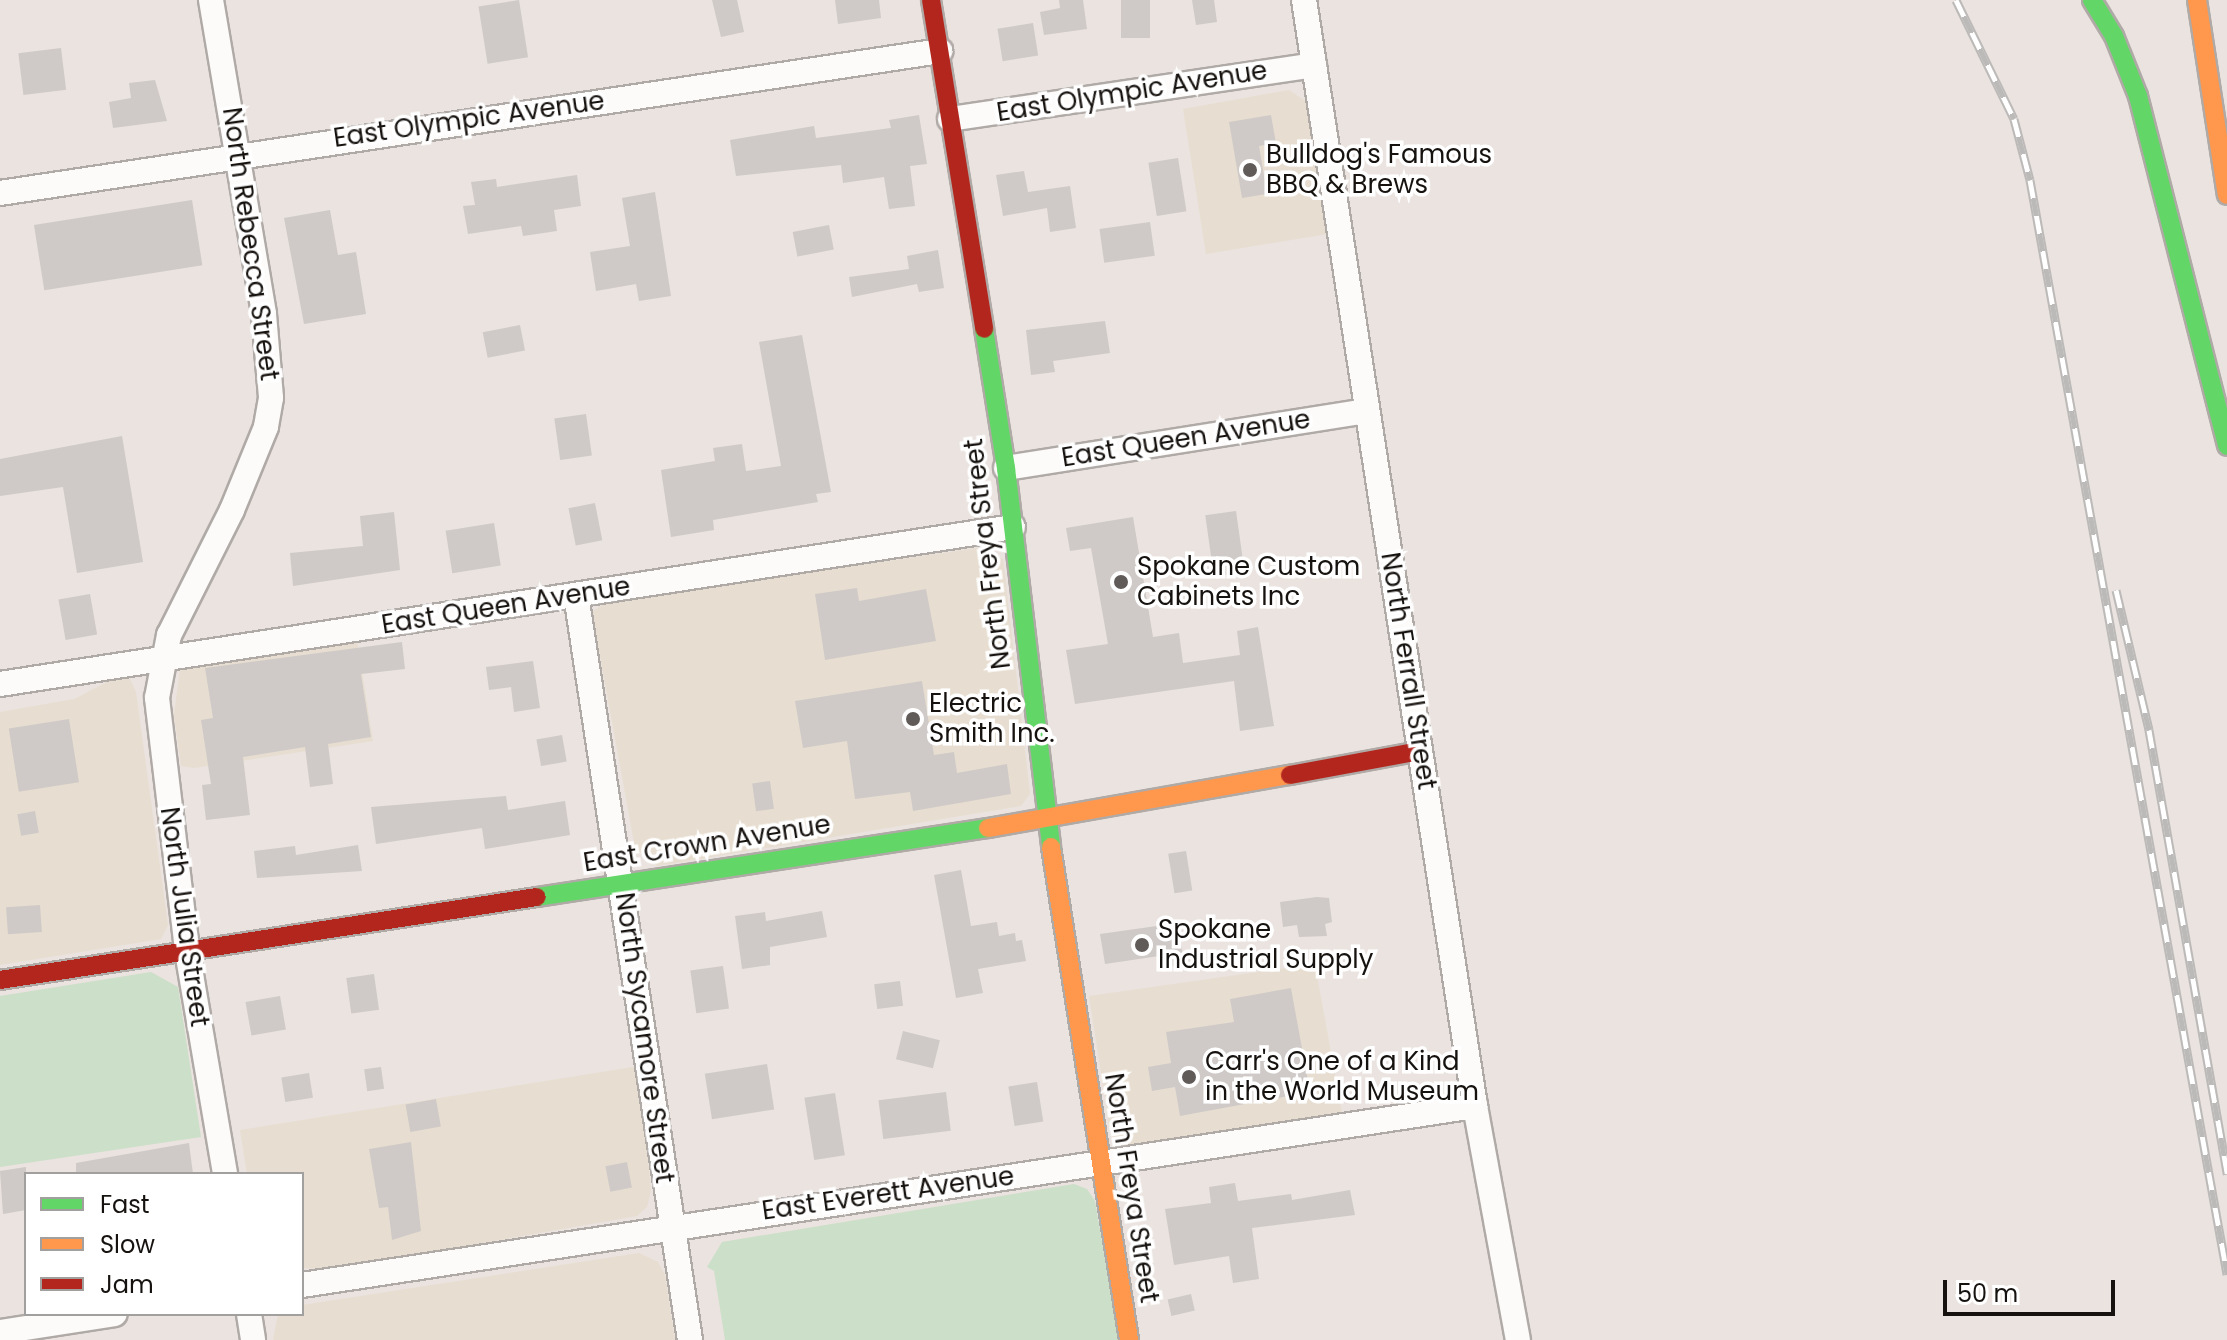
<!DOCTYPE html>
<style>
body{margin:0}
#map{position:relative;width:2227px;height:1340px;overflow:hidden;background:#eae3df;font-family:Poppins,sans-serif}
div>[style]{position:absolute}
[style*='--x']{left:calc(var(--x)*1px);top:calc(var(--y)*1px);width:calc(var(--w)*1px);rotate:calc(var(--a)*1deg)}
.commercial>*{inset:0;background:#e7ded1}
.green>*{inset:0;background:#ccdfc8}
.building>*{inset:0;background:#cfcac7;transform-origin:0 0}
.roads{filter:drop-shadow(2px 0 #b0aaa7) drop-shadow(-2px 0 #b0aaa7) drop-shadow(0 2px #b0aaa7) drop-shadow(0 -2px #b0aaa7)}
.street>*{height:24px;margin:-12px;padding:0 12px;transform-origin:12px;border-radius:12px;background:#fcfbfa}
.fast>*{height:18px;margin:-9px;padding:0 9px;transform-origin:9px;border-radius:9px;background:#63d668}
.slow>*{height:18px;margin:-9px;padding:0 9px;transform-origin:9px;border-radius:9px;background:#ff974d}
.jam>*{height:18px;margin:-9px;padding:0 9px;transform-origin:9px;border-radius:9px;background:#b3261e}
.rail>*{height:9px;margin-top:-4.5px;transform-origin:0;background:repeating-linear-gradient(90deg,#fff 0 18px,#bcbab9 0 36px);box-sizing:border-box;border-block:2px solid #bcbab9}
.dots>*{width:22px;height:22px;translate:-50% -50%;box-sizing:border-box;border:4px solid #fff;border-radius:50%}
span{translate:-50% -50%;white-space:nowrap;text-align:center;line-height:1.15;-webkit-text-stroke:7px #fff;paint-order:stroke}
.street-label{font-size:26px;color:#16120f}
.poi-label{font-size:26px;color:#16120f}
.left{translate:0 -50%;text-align:left}
.legend{position:absolute;left:24px;top:1172px;width:280px;height:144px;box-sizing:border-box;background:#fff;border:2px solid #a2a09f;margin:0;padding:10px 14px;list-style:none;font-size:24px;color:#16120f}
.legend li{display:flex;align-items:center;gap:16px;height:40px}
.legend b{width:40px;border:2px solid #a2a09f}
.scale{position:absolute;left:1943px;top:1280px;width:172px;height:36px;box-sizing:border-box;border:4px solid #16120f;border-top:0;padding-left:10px;font-size:24px;line-height:28px;white-space:nowrap;color:#16120f;-webkit-text-stroke:6px #fff;paint-order:stroke}
</style>
<div id="map">
<div class="commercial">
<i style="clip-path:polygon(1289px 90px,1307px 102px,1327px 234px,1206px 254px,1183px 109px)"></i>
<i style="clip-path:polygon(977px 548px,1003px 559px,1030px 794px,1021px 806px,657px 866px,635px 848px,592px 612px,605px 603px,627px 599px)"></i>
<i style="clip-path:polygon(357px 640px,373px 741px,194px 768px,181px 766px,174px 714px,180px 670px,192px 664px)"></i>
<i style="clip-path:polygon(117px 677px,130px 679px,136px 692px,168px 925px,161px 939px,0 965px,0 712px,74px 699px)"></i>
<i style="clip-path:polygon(1315px 964px,1343px 1119px,1124px 1149px,1111px 1137px,1089px 996px)"></i>
<i style="clip-path:polygon(639px 1066px,651px 1191px,647px 1207px,637px 1216px,334px 1269px,302px 1268px,302px 1174px,247px 1174px,240px 1130px)"></i>
<i style="clip-path:polygon(639px 1253px,658px 1262px,665px 1275px,675px 1340px,273px 1340px,278px 1314px,302px 1314px,302px 1305px)"></i>
</div>
<div class="green">
<i style="clip-path:polygon(151px 972px,178px 987px,201px 1137px,0 1167px,0 996px)"></i>
<i style="clip-path:polygon(1074px 1184px,1087px 1189px,1095px 1201px,1119px 1340px,725px 1340px,714px 1271px,707px 1267px,722px 1242px)"></i>
</div>
<div class="building">
<i style="left:519px;top:0;width:58px;height:41px;rotate:81deg"></i>
<i style="clip-path:polygon(712px 0,737px 0,744px 32px,721px 37px)"></i>
<i style="clip-path:polygon(835px 0,879px 0,881px 18px,838px 24px)"></i>
<i style="clip-path:polygon(1059px 0,1083px 0,1087px 29px,1044px 35px,1040px 12px,1060px 8px)"></i>
<i style="left:1121px;top:0;width:29px;height:38px"></i>
<i style="clip-path:polygon(1192px 0,1214px 0,1217px 22px,1196px 25px)"></i>
<i style="left:1033px;top:23px;width:33px;height:36px;rotate:81deg"></i>
<i style="left:61px;top:48px;width:42px;height:43px;rotate:83deg"></i>
<i style="clip-path:polygon(155px 80px,167px 121px,113px 128px,109px 102px,131px 98px,129px 83px)"></i>
<i style="clip-path:polygon(919px 115px,927px 164px,910px 166px,915px 206px,889px 209px,884px 177px,843px 183px,841px 165px,736px 176px,730px 140px,814px 126px,816px 138px,891px 128px,889px 120px)"></i>
<i style="clip-path:polygon(1271px 115px,1276px 143px,1259px 146px,1267px 194px,1242px 198px,1229px 122px)"></i>
<i style="left:1178px;top:158px;width:54px;height:30px;rotate:81deg"></i>
<i style="clip-path:polygon(1024px 171px,1028px 192px,1070px 186px,1076px 228px,1050px 232px,1047px 208px,1003px 216px,996px 175px)"></i>
<i style="clip-path:polygon(577px 175px,581px 206px,554px 210px,557px 231px,523px 236px,521px 226px,468px 234px,463px 206px,475px 205px,471px 182px,496px 179px,497px 187px)"></i>
<i style="clip-path:polygon(655px 192px,671px 296px,639px 301px,636px 284px,596px 291px,590px 252px,630px 246px,622px 198px)"></i>
<i style="left:192px;top:200px;width:66px;height:160px;rotate:81deg"></i>
<i style="clip-path:polygon(330px 210px,338px 255px,356px 252px,366px 314px,304px 324px,284px 218px)"></i>
<i style="left:1150px;top:222px;width:34px;height:51px;rotate:82deg"></i>
<i style="left:829px;top:225px;width:25px;height:37px;rotate:79deg"></i>
<i style="clip-path:polygon(938px 250px,944px 288px,919px 292px,917px 284px,852px 297px,849px 277px,909px 269px,907px 256px)"></i>
<i style="clip-path:polygon(1105px 321px,1110px 353px,1053px 361px,1055px 372px,1031px 375px,1026px 330px)"></i>
<i style="left:520px;top:325px;width:26px;height:38px;rotate:79deg"></i>
<i style="clip-path:polygon(802px 335px,831px 492px,816px 494px,818px 502px,713px 520px,714px 530px,671px 537px,661px 470px,715px 461px,713px 448px,742px 444px,746px 471px,781px 466px,759px 342px)"></i>
<i style="left:586px;top:414px;width:42px;height:32px;rotate:82deg"></i>
<i style="clip-path:polygon(122px 436px,143px 562px,77px 573px,63px 487px,0 496px,0 459px)"></i>
<i style="left:595px;top:503px;width:38px;height:27px;rotate:79deg"></i>
<i style="left:1236px;top:511px;width:62px;height:31px;rotate:82deg"></i>
<i style="clip-path:polygon(394px 512px,400px 570px,293px 586px,290px 553px,363px 546px,360px 516px)"></i>
<i style="clip-path:polygon(1133px 517px,1153px 637px,1179px 633px,1183px 663px,1240px 655px,1237px 631px,1258px 627px,1274px 726px,1240px 731px,1234px 681px,1075px 704px,1066px 650px,1108px 644px,1091px 548px,1070px 551px,1066px 528px)"></i>
<i style="left:494px;top:523px;width:43px;height:49px;rotate:81deg"></i>
<i style="clip-path:polygon(857px 588px,859px 601px,926px 589px,936px 641px,825px 660px,815px 594px)"></i>
<i style="left:90px;top:594px;width:41px;height:32px;rotate:80deg"></i>
<i style="clip-path:polygon(402px 642px,405px 669px,361px 674px,371px 737px,328px 744px,333px 784px,310px 787px,305px 747px,243px 757px,250px 815px,206px 820px,202px 785px,211px 784px,201px 720px,213px 718px,205px 668px)"></i>
<i style="clip-path:polygon(533px 661px,540px 708px,514px 712px,511px 687px,489px 690px,486px 667px)"></i>
<i style="clip-path:polygon(922px 681px,934px 755px,954px 752px,957px 773px,1007px 764px,1011px 794px,913px 811px,910px 792px,855px 799px,847px 741px,803px 748px,795px 701px)"></i>
<i style="left:69px;top:719px;width:64px;height:61px;rotate:81deg"></i>
<i style="left:562px;top:735px;width:27px;height:26px;rotate:80deg"></i>
<i style="left:770px;top:781px;width:28px;height:18px;rotate:82deg"></i>
<i style="clip-path:polygon(506px 796px,508px 810px,565px 801px,570px 835px,485px 849px,482px 828px,376px 844px,371px 807px)"></i>
<i style="left:35px;top:811px;width:22px;height:18px;rotate:80deg"></i>
<i style="clip-path:polygon(358px 845px,362px 871px,257px 878px,254px 851px,295px 846px,296px 855px)"></i>
<i style="left:1186px;top:851px;width:40px;height:18px;rotate:81deg"></i>
<i style="clip-path:polygon(961px 870px,971px 926px,997px 922px,999px 936px,1015px 933px,1016px 941px,1022px 940px,1026px 961px,978px 969px,983px 993px,956px 998px,934px 875px)"></i>
<i style="clip-path:polygon(1317px 897px,1329px 898px,1332px 922px,1325px 924px,1327px 936px,1299px 937px,1297px 925px,1283px 927px,1280px 902px)"></i>
<i style="left:40px;top:905px;width:27px;height:34px;rotate:86deg"></i>
<i style="clip-path:polygon(822px 911px,827px 937px,770px 947px,770px 965px,742px 969px,735px 916px,765px 912px,766px 921px)"></i>
<i style="clip-path:polygon(1178px 923px,1184px 965px,1161px 968px,1159px 956px,1105px 964px,1100px 934px)"></i>
<i style="left:723px;top:966px;width:43px;height:33px;rotate:82deg"></i>
<i style="left:374px;top:974px;width:36px;height:28px;rotate:82deg"></i>
<i style="left:900px;top:981px;width:25px;height:26px;rotate:83deg"></i>
<i style="clip-path:polygon(1291px 988px,1310px 1092px,1180px 1116px,1175px 1087px,1152px 1091px,1148px 1067px,1171px 1063px,1166px 1032px,1234px 1022px,1230px 999px)"></i>
<i style="left:280px;top:996px;width:34px;height:35px;rotate:80deg"></i>
<i style="left:903px;top:1031px;width:38px;height:29px;rotate:14deg"></i>
<i style="left:767px;top:1064px;width:46px;height:63px;rotate:81deg"></i>
<i style="left:381px;top:1067px;width:22px;height:17px;rotate:82deg"></i>
<i style="left:309px;top:1073px;width:25px;height:28px;rotate:81deg"></i>
<i style="left:1037px;top:1082px;width:40px;height:29px;rotate:81deg"></i>
<i style="left:946px;top:1092px;width:39px;height:68px;rotate:83deg"></i>
<i style="left:835px;top:1093px;width:63px;height:31px;rotate:81deg"></i>
<i style="left:436px;top:1099px;width:28px;height:31px;rotate:80deg"></i>
<i style="clip-path:polygon(411px 1142px,421px 1231px,392px 1240px,388px 1207px,379px 1208px,369px 1149px)"></i>
<i style="clip-path:polygon(189px 1143px,193px 1174px,76px 1174px,76px 1163px)"></i>
<i style="left:627px;top:1162px;width:26px;height:22px;rotate:79deg"></i>
<i style="clip-path:polygon(26px 1167px,26px 1210px,3px 1214px,0 1171px)"></i>
<i style="clip-path:polygon(1235px 1183px,1238px 1201px,1291px 1194px,1292px 1200px,1350px 1190px,1355px 1215px,1252px 1228px,1259px 1279px,1233px 1283px,1229px 1256px,1174px 1265px,1165px 1209px,1211px 1203px,1209px 1187px)"></i>
<i style="left:1191px;top:1294px;width:17px;height:24px;rotate:77deg"></i>
</div>
<div class="roads">
<div class="street">
<i style="--x:211;--y:0;--w:318;--a:80.4"></i>
<i style="--x:264;--y:314;--w:84;--a:85.2"></i>
<i style="--x:271;--y:398;--w:29;--a:100"></i>
<i style="--x:266;--y:427;--w:90;--a:112.3"></i>
<i style="--x:232;--y:510;--w:140;--a:116.7"></i>
<i style="--x:169;--y:635;--w:64;--a:100.8"></i>
<i style="--x:157;--y:698;--w:255;--a:83.2"></i>
<i style="--x:187;--y:951;--w:226;--a:80.3"></i>
<i style="--x:1304;--y:0;--w:1119;--a:81.21"></i>
<i style="--x:1475;--y:1106;--w:238;--a:79.6"></i>
<i style="--x:950;--y:119;--w:368;--a:-8.4"></i>
<i style="--x:0;--y:193;--w:951;--a:-8.59"></i>
<i style="--x:1006;--y:468;--w:365;--a:-9"></i>
<i style="--x:576;--y:595;--w:754;--a:81.3"></i>
<i style="--x:0;--y:684;--w:1025;--a:-8.81"></i>
<i style="--x:302;--y:1285;--w:1187;--a:-8.68"></i>
<i style="--x:249;--y:1314;--w:26;--a:81"></i>
<i style="--x:0;--y:1332;--w:116;--a:-8.9"></i>
</div>
<div class="fast">
<i style="--x:2092;--y:0;--w:42;--a:58.6"></i>
<i style="--x:2114;--y:36;--w:65;--a:68.2"></i>
<i style="--x:2138;--y:96;--w:361;--a:75.7"></i>
<i style="--x:984;--y:329;--w:141;--a:81"></i>
<i style="--x:1006;--y:468;--w:382;--a:83.2"></i>
<i style="--x:537;--y:897;--w:456;--a:-8.7"></i>
</div>
<div class="slow">
<i style="--x:2197;--y:0;--w:197;--a:81.3"></i>
<i style="--x:988;--y:828;--w:307;--a:-10"></i>
<i style="--x:1051;--y:847;--w:499;--a:81"></i>
</div>
<div class="jam">
<i style="--x:931;--y:0;--w:333;--a:80.8"></i>
<i style="--x:1290;--y:775;--w:132;--a:-10.5"></i>
<i style="--x:0;--y:980;--w:543;--a:-8.79"></i>
</div>
</div>
<div class="rail">
<i style="--x:1956;--y:0;--w:132;--a:64"></i>
<i style="--x:2014;--y:119;--w:63;--a:75.3"></i>
<i style="--x:2030;--y:180;--w:1112;--a:79.79"></i>
<i style="--x:2116;--y:590;--w:144;--a:76.7"></i>
<i style="--x:2149;--y:730;--w:451;--a:80"></i>
</div>
<div class="dots">
<i style="left:1250px;top:170px;background:#605b58"></i>
<i style="left:1121px;top:582px;background:#605b58"></i>
<i style="left:913px;top:719px;background:#605b58"></i>
<i style="left:1142px;top:945px;background:#605b58"></i>
<i style="left:1189px;top:1077px;background:#605b58"></i>
</div>
<div class="street-label">
<span style="left:1132px;top:92px;rotate:-9deg">East Olympic Avenue</span>
<span style="left:469px;top:120px;rotate:-8deg">East Olympic Avenue</span>
<span style="left:250px;top:244px;rotate:82deg">North Rebecca Street</span>
<span style="left:1186px;top:439px;rotate:-9deg">East Queen Avenue</span>
<span style="left:988px;top:554px;rotate:-97deg">North Freya Street</span>
<span style="left:506px;top:606px;rotate:-9deg">East Queen Avenue</span>
<span style="left:1408px;top:671px;rotate:81deg">North Ferrall Street</span>
<span style="left:707px;top:844px;rotate:-9deg">East Crown Avenue</span>
<span style="left:184px;top:917px;rotate:82deg">North Julia Street</span>
<span style="left:644px;top:1038px;rotate:82deg">North Sycamore Street</span>
<span style="left:1131px;top:1188px;rotate:81deg">North Freya Street</span>
<span style="left:888px;top:1194px;rotate:-8deg">East Everett Avenue</span>
</div>
<div class="poi-label">
<span class="left" style="left:1266px;top:170px">Bulldog's Famous<br>BBQ &amp; Brews</span>
<span class="left" style="left:1137px;top:582px">Spokane Custom<br>Cabinets Inc</span>
<span class="left" style="left:929px;top:719px">Electric<br>Smith Inc.</span>
<span class="left" style="left:1158px;top:945px">Spokane<br>Industrial Supply</span>
<span class="left" style="left:1205px;top:1077px">Carr's One of a Kind<br>in the World Museum</span>
</div>
<ul class="legend">
<li><b style="height:10px;background:#63d668"></b>Fast</li>
<li><b style="height:10px;background:#ff974d"></b>Slow</li>
<li><b style="height:10px;background:#b3261e"></b>Jam</li>
</ul>
<div class="scale">50 m</div>
</div>
